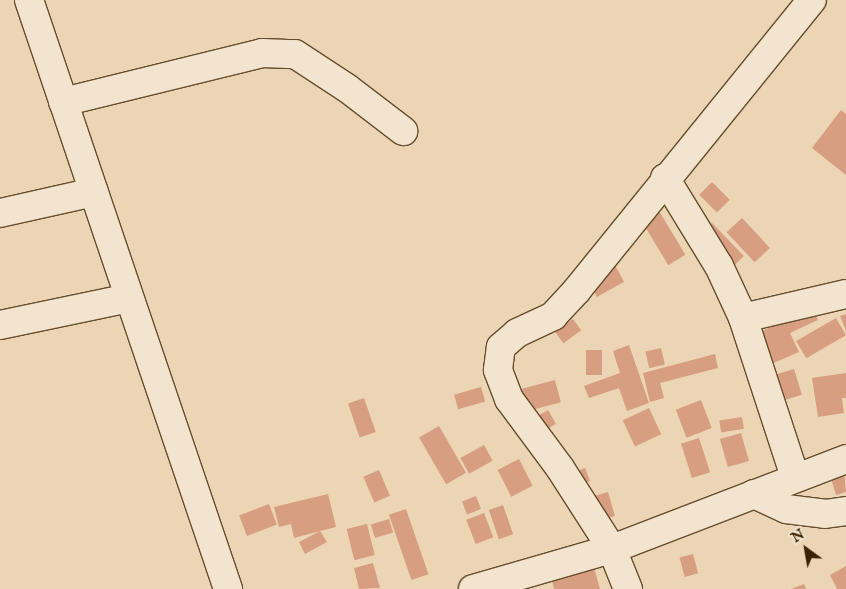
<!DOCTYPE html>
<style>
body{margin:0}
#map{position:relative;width:846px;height:589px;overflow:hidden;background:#ebd5b4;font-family:"IM FELL English",serif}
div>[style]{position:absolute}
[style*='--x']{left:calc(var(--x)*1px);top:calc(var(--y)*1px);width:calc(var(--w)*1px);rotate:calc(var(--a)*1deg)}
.building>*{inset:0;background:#d79e81;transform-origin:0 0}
.roads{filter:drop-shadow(1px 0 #664e2d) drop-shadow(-1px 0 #664e2d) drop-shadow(0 1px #664e2d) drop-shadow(0 -1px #664e2d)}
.minor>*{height:28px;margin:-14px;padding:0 14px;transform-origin:14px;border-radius:14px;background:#f2e4ce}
.tertiary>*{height:28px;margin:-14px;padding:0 14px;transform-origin:14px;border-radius:14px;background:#f2e4ce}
span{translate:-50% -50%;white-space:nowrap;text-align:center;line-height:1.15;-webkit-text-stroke:4.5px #f2e4ce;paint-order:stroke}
.north{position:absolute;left:781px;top:524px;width:50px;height:50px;-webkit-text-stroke:4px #f2e4ce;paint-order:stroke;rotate:328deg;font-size:14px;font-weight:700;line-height:20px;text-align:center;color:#3a2100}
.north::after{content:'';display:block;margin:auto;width:18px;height:22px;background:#3a2100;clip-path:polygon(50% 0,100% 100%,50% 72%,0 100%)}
</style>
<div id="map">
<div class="building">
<i style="clip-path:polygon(841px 110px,846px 114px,846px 175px,812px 148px)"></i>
<i style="left:712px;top:182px;width:25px;height:18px;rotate:45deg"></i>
<i style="left:656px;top:206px;width:57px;height:20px;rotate:59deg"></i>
<i style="left:742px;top:218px;width:41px;height:21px;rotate:47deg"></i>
<i style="left:712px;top:223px;width:46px;height:16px;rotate:46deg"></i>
<i style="left:612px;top:260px;width:25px;height:31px;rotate:61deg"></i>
<i style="clip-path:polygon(809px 302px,818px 320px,790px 333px,799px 352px,762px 368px,748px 337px,778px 324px,775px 318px)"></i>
<i style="clip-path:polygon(846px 314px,846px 331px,840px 316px)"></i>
<i style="left:836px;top:318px;width:20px;height:46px;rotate:60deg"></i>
<i style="left:573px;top:319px;width:14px;height:22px;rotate:54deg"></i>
<i style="clip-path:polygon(629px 345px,649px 403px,627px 411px,619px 388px,589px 398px,584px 386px,620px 373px,613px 351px)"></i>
<i style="left:661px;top:348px;width:17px;height:16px;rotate:77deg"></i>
<i style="left:586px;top:350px;width:16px;height:25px"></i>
<i style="clip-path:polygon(715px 354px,718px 368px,660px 383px,664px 398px,650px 402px,643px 373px)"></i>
<i style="left:794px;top:369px;width:27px;height:34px;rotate:73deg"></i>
<i style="clip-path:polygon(846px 373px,846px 398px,842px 398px,844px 413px,818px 417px,812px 378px)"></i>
<i style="left:555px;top:380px;width:23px;height:42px;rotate:75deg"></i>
<i style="left:481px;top:387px;width:15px;height:28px;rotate:74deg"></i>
<i style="left:364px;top:398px;width:36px;height:17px;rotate:71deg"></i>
<i style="left:701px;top:400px;width:30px;height:27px;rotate:69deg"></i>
<i style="left:649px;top:408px;width:29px;height:29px;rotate:65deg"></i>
<i style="left:548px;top:410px;width:16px;height:28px;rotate:60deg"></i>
<i style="left:742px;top:417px;width:12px;height:23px;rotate:81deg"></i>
<i style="left:439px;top:426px;width:54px;height:23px;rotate:60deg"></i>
<i style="left:741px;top:433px;width:29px;height:22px;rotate:74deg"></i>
<i style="left:699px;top:438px;width:36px;height:19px;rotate:72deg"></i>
<i style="left:484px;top:445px;width:18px;height:27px;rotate:61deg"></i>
<i style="left:519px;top:459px;width:30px;height:24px;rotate:63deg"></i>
<i style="left:585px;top:468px;width:14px;height:15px;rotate:69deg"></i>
<i style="left:379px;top:470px;width:28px;height:17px;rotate:67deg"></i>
<i style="clip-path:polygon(844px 471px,846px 492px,836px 495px,830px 475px)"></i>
<i style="left:608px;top:492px;width:25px;height:15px;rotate:74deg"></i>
<i style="clip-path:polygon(328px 494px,336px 527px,320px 531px,327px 542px,305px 554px,299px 542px,320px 531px,294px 538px,291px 524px,279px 527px,274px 507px)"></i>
<i style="left:476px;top:496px;width:14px;height:15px;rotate:69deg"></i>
<i style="left:269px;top:504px;width:22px;height:32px;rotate:69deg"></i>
<i style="left:503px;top:505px;width:31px;height:15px;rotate:71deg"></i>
<i style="left:406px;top:509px;width:69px;height:18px;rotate:71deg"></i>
<i style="left:484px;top:513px;width:26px;height:19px;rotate:69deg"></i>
<i style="left:389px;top:519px;width:14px;height:19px;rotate:73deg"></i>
<i style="left:367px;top:524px;width:32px;height:21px;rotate:76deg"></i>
<i style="left:693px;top:554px;width:20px;height:14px;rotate:75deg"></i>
<i style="clip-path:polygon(373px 563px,380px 588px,359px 589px,354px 568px)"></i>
<i style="clip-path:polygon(846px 566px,846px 589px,837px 589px,830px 575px)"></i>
<i style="clip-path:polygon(594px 568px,600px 589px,554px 589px,552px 580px)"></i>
<i style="clip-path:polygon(804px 584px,806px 589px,791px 589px)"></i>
</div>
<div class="roads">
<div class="minor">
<i style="--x:63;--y:102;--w:205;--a:-13.8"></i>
<i style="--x:262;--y:53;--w:33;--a:2"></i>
<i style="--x:295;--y:54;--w:62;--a:33.2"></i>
<i style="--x:347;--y:88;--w:71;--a:37.5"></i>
<i style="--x:665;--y:178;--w:103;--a:58.5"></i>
<i style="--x:719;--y:266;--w:57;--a:65.2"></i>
<i style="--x:743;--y:318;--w:167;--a:71.9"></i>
<i style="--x:0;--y:213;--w:96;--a:-12.6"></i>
<i style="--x:743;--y:318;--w:106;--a:-13.1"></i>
<i style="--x:0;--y:325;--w:132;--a:-11.8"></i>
<i style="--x:754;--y:494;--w:35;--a:25"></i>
<i style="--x:786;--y:509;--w:39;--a:7"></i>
<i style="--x:825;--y:514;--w:21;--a:-8"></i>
<i style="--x:473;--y:589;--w:145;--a:-16.1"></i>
<i style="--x:612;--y:549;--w:251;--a:-21"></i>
<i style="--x:628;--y:589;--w:43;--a:-111.8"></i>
<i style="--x:612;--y:549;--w:96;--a:-122.7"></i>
<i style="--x:560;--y:468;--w:86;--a:-126.5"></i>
<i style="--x:509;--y:399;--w:31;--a:-111"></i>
<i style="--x:498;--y:370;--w:23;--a:-83"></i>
<i style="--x:501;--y:347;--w:21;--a:-41"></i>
<i style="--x:517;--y:333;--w:40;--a:-25"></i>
<i style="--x:553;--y:316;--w:35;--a:-47"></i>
<i style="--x:577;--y:290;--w:373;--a:-51"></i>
</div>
<div class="tertiary">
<i style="--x:29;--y:0;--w:622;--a:71.33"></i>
</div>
</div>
<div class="north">N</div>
</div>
